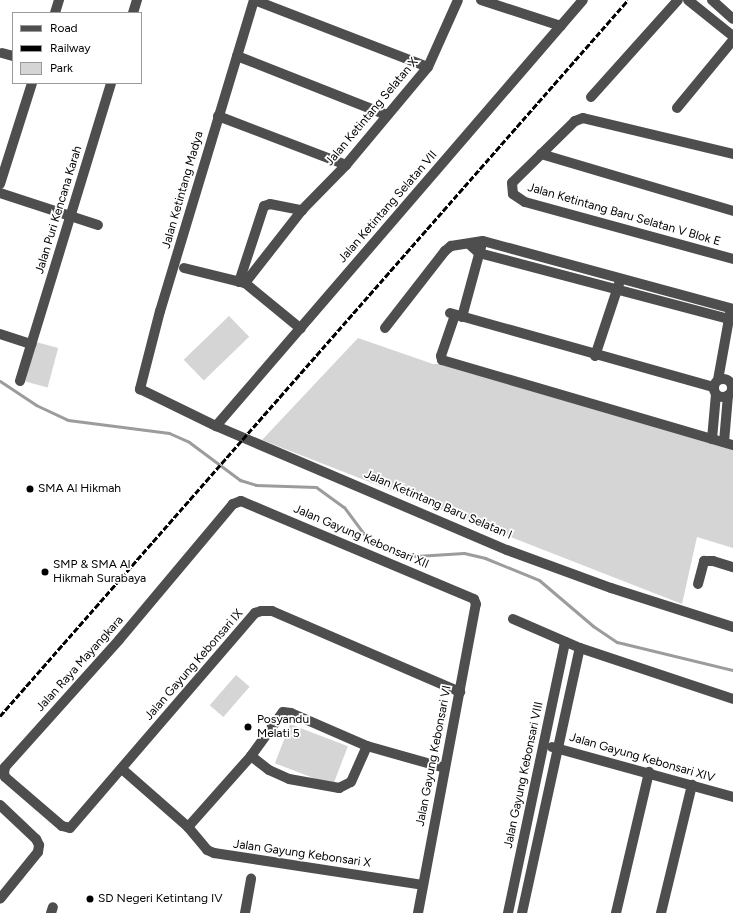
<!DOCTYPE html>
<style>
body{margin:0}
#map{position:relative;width:733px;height:913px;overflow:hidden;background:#fff;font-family:Figtree,sans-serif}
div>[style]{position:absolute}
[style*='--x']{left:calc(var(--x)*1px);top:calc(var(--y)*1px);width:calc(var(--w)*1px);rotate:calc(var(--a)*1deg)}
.green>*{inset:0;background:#d5d5d5;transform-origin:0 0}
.stream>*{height:3px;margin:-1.5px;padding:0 1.5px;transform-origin:1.5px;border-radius:1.5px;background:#9c9c9c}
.minor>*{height:10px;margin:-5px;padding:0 5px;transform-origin:5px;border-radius:5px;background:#4e4e4e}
.minor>.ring{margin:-5px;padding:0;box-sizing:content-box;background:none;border:10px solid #4e4e4e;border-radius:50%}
.rail>*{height:3px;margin-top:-1.5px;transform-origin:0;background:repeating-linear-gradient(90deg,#000 0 6px,transparent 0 8px)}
.dots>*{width:11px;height:11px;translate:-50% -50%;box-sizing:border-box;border:2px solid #fff;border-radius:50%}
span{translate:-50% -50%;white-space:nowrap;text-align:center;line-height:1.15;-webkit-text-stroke:3.5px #fff;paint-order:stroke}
.street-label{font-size:12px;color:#000}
.poi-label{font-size:12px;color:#000}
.left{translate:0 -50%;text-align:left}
.legend{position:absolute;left:12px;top:12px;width:130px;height:72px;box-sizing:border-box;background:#fff;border:1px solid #999;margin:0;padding:5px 7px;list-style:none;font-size:12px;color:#000}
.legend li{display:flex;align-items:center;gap:8px;height:20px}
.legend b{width:20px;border:1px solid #999}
</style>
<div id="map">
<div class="green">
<i style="left:229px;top:316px;width:29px;height:63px;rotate:46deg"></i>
<i style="clip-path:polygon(358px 338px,433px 364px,443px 364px,733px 449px,733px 548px,697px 537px,682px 604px,262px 440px)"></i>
<i style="left:36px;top:342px;width:23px;height:41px;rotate:15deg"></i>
<i style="left:236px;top:675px;width:18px;height:40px;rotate:41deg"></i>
<i style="left:290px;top:724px;width:62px;height:42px;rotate:21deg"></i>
</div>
<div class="stream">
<i style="--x:0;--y:381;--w:43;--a:33.7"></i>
<i style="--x:36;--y:405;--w:35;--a:25"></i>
<i style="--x:68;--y:420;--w:102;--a:7.3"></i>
<i style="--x:169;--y:433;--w:22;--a:24"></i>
<i style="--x:189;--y:442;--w:64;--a:36.7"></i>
<i style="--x:240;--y:480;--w:17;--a:17"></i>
<i style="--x:256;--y:485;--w:60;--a:1.9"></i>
<i style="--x:316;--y:487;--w:34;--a:36"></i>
<i style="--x:344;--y:507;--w:44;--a:53.4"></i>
<i style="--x:370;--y:542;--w:48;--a:16.9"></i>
<i style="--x:416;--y:556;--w:48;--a:-3.6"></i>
<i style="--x:464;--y:553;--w:22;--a:13"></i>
<i style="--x:485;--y:558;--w:58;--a:22.2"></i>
<i style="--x:539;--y:580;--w:71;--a:40.4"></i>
<i style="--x:593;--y:626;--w:29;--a:34"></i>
<i style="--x:617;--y:642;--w:119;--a:13.6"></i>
</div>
<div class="minor">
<i style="--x:254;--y:0;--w:325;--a:106.8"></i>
<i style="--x:160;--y:311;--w:81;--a:104.4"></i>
<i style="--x:140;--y:389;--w:85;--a:26"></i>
<i style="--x:216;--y:426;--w:316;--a:23.1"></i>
<i style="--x:507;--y:550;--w:111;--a:20.1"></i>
<i style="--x:611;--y:588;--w:128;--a:17.7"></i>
<i style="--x:254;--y:0;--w:186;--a:21.1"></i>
<i style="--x:481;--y:0;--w:84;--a:18"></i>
<i style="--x:688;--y:0;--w:58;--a:38.7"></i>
<i style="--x:712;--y:0;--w:28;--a:42"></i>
<i style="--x:55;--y:13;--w:14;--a:-73"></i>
<i style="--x:133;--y:13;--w:14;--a:-73"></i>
<i style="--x:2;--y:53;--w:11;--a:15"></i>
<i style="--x:237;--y:56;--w:161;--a:21.5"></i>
<i style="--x:591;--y:97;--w:130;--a:-48.1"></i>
<i style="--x:677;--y:108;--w:88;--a:-50.5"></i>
<i style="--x:218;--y:116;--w:137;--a:20.9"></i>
<i style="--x:541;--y:154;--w:200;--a:16.5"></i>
<i style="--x:733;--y:154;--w:154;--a:-166.5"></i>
<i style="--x:583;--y:118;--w:9;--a:159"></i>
<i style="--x:575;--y:121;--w:88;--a:135.5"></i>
<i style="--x:512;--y:183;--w:11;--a:85"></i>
<i style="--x:513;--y:194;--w:14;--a:34"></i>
<i style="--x:525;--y:202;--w:216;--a:15.3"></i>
<i style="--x:0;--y:184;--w:106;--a:-72.4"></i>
<i style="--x:0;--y:193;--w:103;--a:18.1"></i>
<i style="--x:469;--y:244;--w:13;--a:42"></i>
<i style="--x:479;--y:253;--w:263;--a:14.8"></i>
<i style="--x:184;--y:268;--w:63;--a:13.8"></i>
<i style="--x:245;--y:283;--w:72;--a:39.4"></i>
<i style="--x:239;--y:282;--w:80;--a:-71.8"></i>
<i style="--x:264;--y:206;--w:6;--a:-18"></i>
<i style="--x:270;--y:204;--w:33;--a:11"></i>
<i style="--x:245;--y:283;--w:93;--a:-52"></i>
<i style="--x:302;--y:210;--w:63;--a:-45.6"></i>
<i style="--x:346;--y:165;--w:128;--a:-50.1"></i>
<i style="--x:428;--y:67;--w:73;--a:-65.9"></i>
<i style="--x:450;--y:313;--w:273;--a:15.7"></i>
<i style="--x:455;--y:315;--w:43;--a:108.9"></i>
<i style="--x:441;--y:356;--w:4;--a:76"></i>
<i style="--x:442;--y:360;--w:303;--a:16.3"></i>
<i style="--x:462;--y:317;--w:73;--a:-74.8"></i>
<i style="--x:385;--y:328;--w:98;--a:-52.1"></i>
<i style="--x:445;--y:251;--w:8;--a:-40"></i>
<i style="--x:451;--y:246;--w:32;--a:-9"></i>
<i style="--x:483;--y:241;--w:259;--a:15.2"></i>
<i style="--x:0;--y:334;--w:33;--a:18"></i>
<i style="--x:595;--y:356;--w:76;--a:-71.6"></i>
<i class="ring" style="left:714px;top:379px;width:8px;height:8px"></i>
<i style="--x:718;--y:380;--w:68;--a:-79.8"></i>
<i style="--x:20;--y:381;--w:312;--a:-73"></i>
<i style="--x:216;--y:426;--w:562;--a:-49.26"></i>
<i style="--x:712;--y:439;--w:45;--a:-84.9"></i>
<i style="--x:724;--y:442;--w:47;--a:-85.1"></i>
<i style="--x:698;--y:584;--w:24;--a:-75"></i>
<i style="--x:704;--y:561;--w:9;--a:0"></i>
<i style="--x:713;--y:561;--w:21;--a:17"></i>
<i style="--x:513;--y:619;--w:73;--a:23.4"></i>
<i style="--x:580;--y:648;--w:161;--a:18.4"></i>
<i style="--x:552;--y:747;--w:188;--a:15.4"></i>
<i style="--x:251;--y:756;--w:23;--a:38"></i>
<i style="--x:269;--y:770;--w:22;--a:24"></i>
<i style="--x:289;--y:779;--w:51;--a:10.2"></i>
<i style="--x:339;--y:788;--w:13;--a:-27"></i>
<i style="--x:351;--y:782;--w:39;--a:-66"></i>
<i style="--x:122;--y:769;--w:88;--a:41.3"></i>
<i style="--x:188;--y:827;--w:30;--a:50"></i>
<i style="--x:207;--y:850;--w:8;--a:23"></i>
<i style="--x:214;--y:853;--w:211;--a:8.7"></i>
<i style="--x:0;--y:805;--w:50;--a:43.4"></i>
<i style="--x:36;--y:839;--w:7;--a:63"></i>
<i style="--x:39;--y:845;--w:7;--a:98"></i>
<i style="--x:38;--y:852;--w:60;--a:129"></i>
<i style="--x:188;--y:827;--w:95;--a:-48.4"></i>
<i style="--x:251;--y:756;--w:54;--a:-54"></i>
<i style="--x:283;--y:712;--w:8;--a:7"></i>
<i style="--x:291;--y:713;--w:83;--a:23.5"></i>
<i style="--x:367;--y:746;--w:81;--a:15.8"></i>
<i style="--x:51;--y:913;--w:6;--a:-72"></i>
<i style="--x:245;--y:913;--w:35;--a:-80"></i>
<i style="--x:418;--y:913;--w:314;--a:-79.4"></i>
<i style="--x:476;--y:604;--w:5;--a:-112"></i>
<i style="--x:474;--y:599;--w:253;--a:-157.2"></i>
<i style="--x:241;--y:501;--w:9;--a:159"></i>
<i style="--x:233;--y:504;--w:177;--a:130"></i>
<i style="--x:119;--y:640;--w:171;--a:131.9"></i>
<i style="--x:5;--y:767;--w:6;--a:99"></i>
<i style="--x:4;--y:773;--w:4;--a:76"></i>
<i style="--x:5;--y:777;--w:75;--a:40.7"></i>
<i style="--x:62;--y:826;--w:8;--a:14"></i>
<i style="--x:70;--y:828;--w:284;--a:-49.3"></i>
<i style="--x:255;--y:613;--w:6;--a:-18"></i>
<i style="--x:261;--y:611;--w:11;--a:0"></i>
<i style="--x:272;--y:611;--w:205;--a:23.3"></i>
<i style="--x:508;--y:913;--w:277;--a:-78.1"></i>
<i style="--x:522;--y:913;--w:271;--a:-77.7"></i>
<i style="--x:616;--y:913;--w:145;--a:-76.8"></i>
<i style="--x:661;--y:913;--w:132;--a:-76.4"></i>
</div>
<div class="rail">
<i style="--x:0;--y:716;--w:952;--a:-48.75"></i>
</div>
<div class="dots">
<i style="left:30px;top:489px;background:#000"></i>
<i style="left:45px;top:572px;background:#000"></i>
<i style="left:248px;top:727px;background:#000"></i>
<i style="left:90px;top:899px;background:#000"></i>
</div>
<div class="street-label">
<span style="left:372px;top:112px;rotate:-50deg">Jalan Ketintang Selatan X</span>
<span style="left:183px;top:190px;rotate:-74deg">Jalan Ketintang Madya</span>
<span style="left:388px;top:207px;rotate:-49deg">Jalan Ketintang Selatan VII</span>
<span style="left:59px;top:210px;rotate:-73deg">Jalan Puri Kencana Karah</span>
<span style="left:624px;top:215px;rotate:16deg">Jalan Ketintang Baru Selatan V Blok E</span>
<span style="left:438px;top:505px;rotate:23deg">Jalan Ketintang Baru Selatan I</span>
<span style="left:361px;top:537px;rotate:23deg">Jalan Gayung Kebonsari XII</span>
<span style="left:80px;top:664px;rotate:-48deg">Jalan Raya Mayangkara</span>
<span style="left:194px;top:665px;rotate:-49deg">Jalan Gayung Kebonsari IX</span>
<span style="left:434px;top:756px;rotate:-79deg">Jalan Gayung Kebonsari VI</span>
<span style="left:642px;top:758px;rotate:16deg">Jalan Gayung Kebonsari XIV</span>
<span style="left:524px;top:775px;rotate:-78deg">Jalan Gayung Kebonsari VIII</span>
<span style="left:302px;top:854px;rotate:8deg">Jalan Gayung Kebonsari X</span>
</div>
<div class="poi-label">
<span class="left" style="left:38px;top:489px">SMA Al Hikmah</span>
<span class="left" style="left:53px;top:572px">SMP &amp; SMA Al<br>Hikmah Surabaya</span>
<span class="left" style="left:257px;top:727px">Posyandu<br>Melati 5</span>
<span class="left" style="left:98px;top:899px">SD Negeri Ketintang IV</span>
</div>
<ul class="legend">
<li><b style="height:5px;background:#4e4e4e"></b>Road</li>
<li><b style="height:5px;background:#000"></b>Railway</li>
<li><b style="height:11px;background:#d5d5d5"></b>Park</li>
</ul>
</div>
